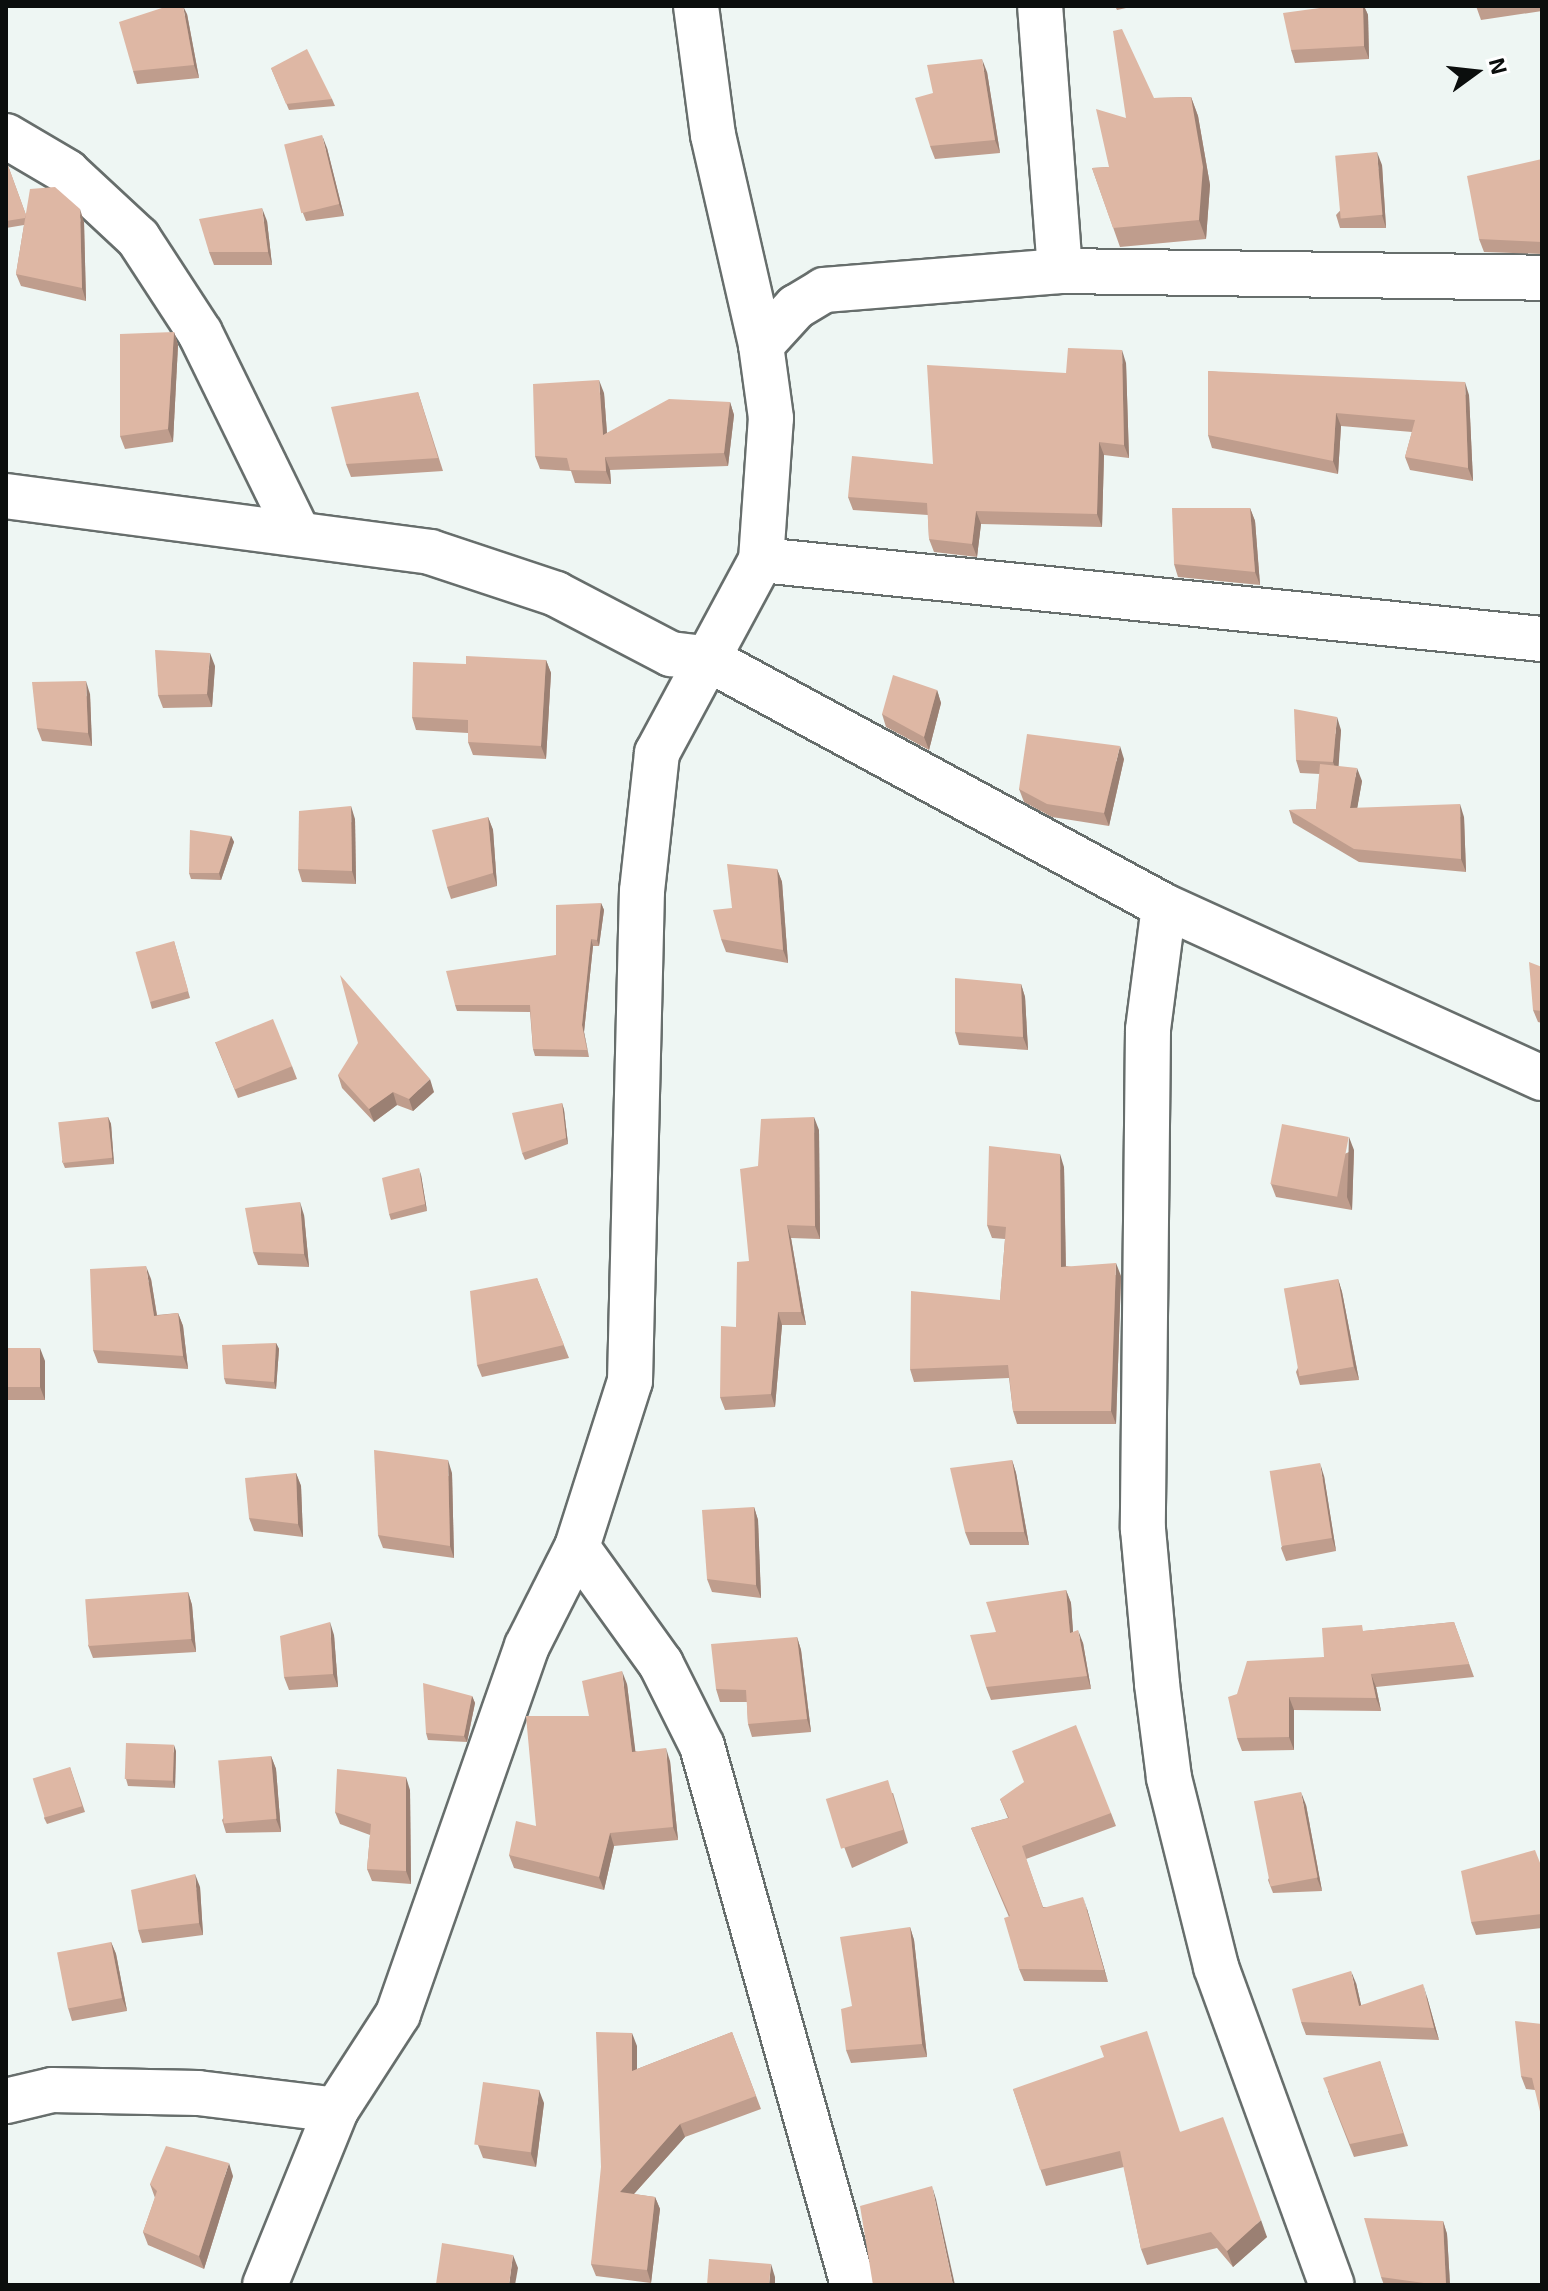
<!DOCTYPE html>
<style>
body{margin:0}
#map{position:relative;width:1548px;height:2291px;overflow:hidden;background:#eef6f3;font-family:"Exo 2",sans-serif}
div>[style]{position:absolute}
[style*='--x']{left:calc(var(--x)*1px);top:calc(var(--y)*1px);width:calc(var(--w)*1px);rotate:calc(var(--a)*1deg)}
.roads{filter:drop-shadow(2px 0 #676e6c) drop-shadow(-2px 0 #676e6c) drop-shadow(0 2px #676e6c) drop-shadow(0 -2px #676e6c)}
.minor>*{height:44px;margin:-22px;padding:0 22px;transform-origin:22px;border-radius:22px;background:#fff}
.wall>*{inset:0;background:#bf9d8d}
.shaded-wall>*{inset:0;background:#9b8073}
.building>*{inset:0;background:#deb7a4;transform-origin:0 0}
span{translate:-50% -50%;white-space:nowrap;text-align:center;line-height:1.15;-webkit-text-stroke:6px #fff;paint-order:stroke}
.frame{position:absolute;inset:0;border:8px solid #0b0e0d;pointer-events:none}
.north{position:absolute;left:1436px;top:32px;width:80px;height:80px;-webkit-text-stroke:6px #fff;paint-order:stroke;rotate:75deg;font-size:22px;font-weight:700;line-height:32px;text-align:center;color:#0b0e0d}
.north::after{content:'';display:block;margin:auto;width:28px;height:36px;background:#0b0e0d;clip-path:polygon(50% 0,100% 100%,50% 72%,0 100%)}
</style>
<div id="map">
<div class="roads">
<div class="minor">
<i style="--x:696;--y:6;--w:130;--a:82.5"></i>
<i style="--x:713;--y:135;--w:215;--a:77.1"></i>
<i style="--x:6;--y:136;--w:71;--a:30.5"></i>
<i style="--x:67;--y:172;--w:97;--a:42.9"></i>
<i style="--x:138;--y:238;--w:113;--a:56.9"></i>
<i style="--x:200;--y:333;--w:220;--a:63.9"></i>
<i style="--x:1060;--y:271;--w:482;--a:0.8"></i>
<i style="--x:6;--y:496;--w:428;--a:7.5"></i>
<i style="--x:430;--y:552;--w:133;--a:18.4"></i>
<i style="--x:556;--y:594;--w:130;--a:27.6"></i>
<i style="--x:671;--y:654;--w:35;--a:7"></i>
<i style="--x:706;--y:658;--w:521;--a:28.43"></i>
<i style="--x:1164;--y:906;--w:415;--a:24.5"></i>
<i style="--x:761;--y:560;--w:785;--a:5.78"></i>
<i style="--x:1164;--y:906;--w:125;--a:97.4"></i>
<i style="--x:1148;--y:1030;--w:499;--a:90.6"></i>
<i style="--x:1143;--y:1529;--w:156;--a:84.8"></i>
<i style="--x:1157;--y:1684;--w:95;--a:82.7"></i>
<i style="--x:1169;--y:1778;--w:195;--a:76"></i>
<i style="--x:1216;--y:1967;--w:338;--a:70"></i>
<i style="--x:6;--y:2101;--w:47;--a:-13.4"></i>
<i style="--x:52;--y:2090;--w:146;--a:1.2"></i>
<i style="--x:198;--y:2093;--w:139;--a:7"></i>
<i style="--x:265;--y:2285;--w:189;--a:-67.9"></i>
<i style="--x:336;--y:2110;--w:114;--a:-57.1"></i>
<i style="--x:398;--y:2014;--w:390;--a:-70.7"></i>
<i style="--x:527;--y:1646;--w:111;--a:-63.2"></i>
<i style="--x:853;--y:2285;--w:560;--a:-105.65"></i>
<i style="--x:702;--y:1746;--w:92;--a:-116.6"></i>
<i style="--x:661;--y:1664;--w:144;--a:-125.7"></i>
<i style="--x:577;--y:1547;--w:174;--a:-72.3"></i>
<i style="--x:630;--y:1381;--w:490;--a:-88.6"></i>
<i style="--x:642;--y:891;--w:139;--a:-83.8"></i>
<i style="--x:657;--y:753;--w:219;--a:-61.7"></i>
<i style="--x:761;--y:560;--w:142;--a:-86"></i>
<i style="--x:771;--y:418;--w:74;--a:-97.8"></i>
<i style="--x:761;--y:345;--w:52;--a:-47.4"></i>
<i style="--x:796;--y:307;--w:33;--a:-31"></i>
<i style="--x:824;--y:290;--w:237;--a:-4.6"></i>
<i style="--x:1060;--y:271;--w:266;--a:-94.3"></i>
</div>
</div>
<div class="wall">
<i style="clip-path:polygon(1115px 6px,1135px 6px,1117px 10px)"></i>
<i style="clip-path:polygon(1334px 6px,1364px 6px,1368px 15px,1369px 59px,1295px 63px,1291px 50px)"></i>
<i style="clip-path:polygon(1476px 6px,1542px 6px,1542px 11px,1481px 20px)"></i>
<i style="clip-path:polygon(187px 14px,199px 78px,137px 84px,133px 71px)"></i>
<i style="clip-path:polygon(271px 68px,332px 99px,335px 106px,289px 110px)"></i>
<i style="clip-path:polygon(987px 72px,1000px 153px,935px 159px,930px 146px,933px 93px)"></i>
<i style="clip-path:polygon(1191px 97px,1198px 116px,1210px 185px,1206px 239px,1120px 247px,1092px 168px,1109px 167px,1126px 118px,1154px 98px)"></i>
<i style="clip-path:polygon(327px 148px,344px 216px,306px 221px,301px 208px)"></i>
<i style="clip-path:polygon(1542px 159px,1542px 254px,1484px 252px,1479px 239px)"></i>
<i style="clip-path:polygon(6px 160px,26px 215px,84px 222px,86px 301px,21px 286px,16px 274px,24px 225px,6px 228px)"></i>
<i style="clip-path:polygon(1382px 165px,1386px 228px,1340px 228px,1336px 215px)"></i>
<i style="clip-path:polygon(267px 221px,272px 265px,214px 265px,209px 252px)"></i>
<i style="clip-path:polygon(174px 332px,178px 345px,173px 442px,125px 449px,120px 436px)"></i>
<i style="clip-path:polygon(1126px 363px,1129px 458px,1104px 455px,1102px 527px,981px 524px,977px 557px,934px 552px,929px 539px,928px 515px,853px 510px,848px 497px,933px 464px,1066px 373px)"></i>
<i style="clip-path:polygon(1208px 371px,1469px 395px,1473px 481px,1410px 470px,1405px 457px,1412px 432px,1341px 426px,1338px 474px,1212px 448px,1208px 435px)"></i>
<i style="clip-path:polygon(418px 392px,443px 471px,351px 477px,346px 464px)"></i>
<i style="clip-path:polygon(604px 393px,607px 433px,730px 402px,734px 415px,728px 466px,610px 470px,611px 484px,575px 483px,571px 471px,540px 469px,535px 456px)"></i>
<i style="clip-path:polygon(1250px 508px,1255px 521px,1260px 585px,1178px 577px,1174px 564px)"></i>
<i style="clip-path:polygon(546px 660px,551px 673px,546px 759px,473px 755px,468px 742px,468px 733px,416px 730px,412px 717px,466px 664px)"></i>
<i style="clip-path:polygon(215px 666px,212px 707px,163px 708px,158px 695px)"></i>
<i style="clip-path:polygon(937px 690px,941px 703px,929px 750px,886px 727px,882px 714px)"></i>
<i style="clip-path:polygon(90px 694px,92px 746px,42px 741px,37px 728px)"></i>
<i style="clip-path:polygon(1341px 730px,1338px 766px,1362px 781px,1357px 808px,1464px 817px,1466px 872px,1359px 862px,1293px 823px,1289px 810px,1316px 809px,1320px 774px,1300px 773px,1296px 760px)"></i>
<i style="clip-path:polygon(1124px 759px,1109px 826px,1052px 817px,1024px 802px,1019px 789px)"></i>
<i style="clip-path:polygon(488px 817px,493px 830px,497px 886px,451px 899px,447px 887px)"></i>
<i style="clip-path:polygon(355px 819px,356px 884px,302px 882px,298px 869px)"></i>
<i style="clip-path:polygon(231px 836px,234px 842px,221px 880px,191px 879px,189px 873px)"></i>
<i style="clip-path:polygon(777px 869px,782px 882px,788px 963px,726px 952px,721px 939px,732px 908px)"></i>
<i style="clip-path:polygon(601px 903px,604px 910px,599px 946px,593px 946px,584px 1032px,589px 1057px,535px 1056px,533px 1049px,530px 1012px,457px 1011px,455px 1005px,556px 955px)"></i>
<i style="clip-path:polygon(174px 941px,190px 998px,152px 1009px,150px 1002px)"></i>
<i style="clip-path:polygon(1542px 967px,1542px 1023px,1538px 1022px,1533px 1010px)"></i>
<i style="clip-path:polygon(1021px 984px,1025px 997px,1028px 1050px,959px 1045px,955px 1032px)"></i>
<i style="clip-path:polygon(215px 1042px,292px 1066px,297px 1079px,238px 1098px)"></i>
<i style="clip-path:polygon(338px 1075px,434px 1092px,413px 1111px,397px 1105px,374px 1122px,342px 1088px)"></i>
<i style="clip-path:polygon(562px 1103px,564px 1110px,568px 1144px,525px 1160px,522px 1153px)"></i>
<i style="clip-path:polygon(108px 1117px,111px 1124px,114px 1164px,65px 1168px,62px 1161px)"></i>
<i style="clip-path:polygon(819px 1130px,820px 1239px,791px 1238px,806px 1325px,782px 1325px,775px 1407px,725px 1410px,720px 1397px,736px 1327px,749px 1261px,758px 1166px)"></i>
<i style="clip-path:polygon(1354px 1150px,1352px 1210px,1276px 1197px,1271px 1184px)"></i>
<i style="clip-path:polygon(1064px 1167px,1066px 1266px,1121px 1276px,1116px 1424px,1017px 1424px,1013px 1411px,1009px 1378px,914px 1382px,910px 1369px,1000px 1300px,1005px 1239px,992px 1238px,987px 1225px)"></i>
<i style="clip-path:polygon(421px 1175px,427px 1211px,391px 1220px,389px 1214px)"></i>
<i style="clip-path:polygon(304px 1215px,309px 1267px,258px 1265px,253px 1252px)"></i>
<i style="clip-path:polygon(537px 1278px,569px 1358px,482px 1377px,477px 1365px)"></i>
<i style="clip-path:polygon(151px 1279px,157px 1315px,178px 1313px,183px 1326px,188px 1369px,98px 1363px,93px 1350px)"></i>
<i style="clip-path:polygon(1338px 1279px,1342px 1292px,1359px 1380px,1300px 1385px,1296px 1372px)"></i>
<i style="clip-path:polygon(276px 1343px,279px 1349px,276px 1389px,226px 1384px,224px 1378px)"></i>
<i style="clip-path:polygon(6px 1348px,45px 1361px,45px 1400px,6px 1400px)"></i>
<i style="clip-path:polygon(1012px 1460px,1016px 1473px,1029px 1545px,970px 1545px,965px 1532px)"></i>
<i style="clip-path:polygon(296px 1473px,301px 1486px,303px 1537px,254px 1531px,249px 1518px)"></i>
<i style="clip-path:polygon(452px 1473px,454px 1558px,383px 1548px,378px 1535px)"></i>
<i style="clip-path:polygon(1324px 1476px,1336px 1551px,1286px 1561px,1281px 1548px)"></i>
<i style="clip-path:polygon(754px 1507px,758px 1520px,761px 1598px,712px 1592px,707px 1579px)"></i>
<i style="clip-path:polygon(1066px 1590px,1071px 1603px,1073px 1632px,1083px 1643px,1091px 1689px,991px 1700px,986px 1687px,996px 1632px)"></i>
<i style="clip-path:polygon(188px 1592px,192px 1605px,196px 1652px,93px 1658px,88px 1645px)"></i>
<i style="clip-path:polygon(1454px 1622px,1474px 1677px,1376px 1687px,1381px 1711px,1294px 1710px,1294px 1750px,1242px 1751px,1237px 1738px,1237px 1694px,1324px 1657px,1364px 1631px)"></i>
<i style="clip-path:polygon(334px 1635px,338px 1687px,289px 1690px,284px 1677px)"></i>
<i style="clip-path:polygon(797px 1637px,801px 1650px,811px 1732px,752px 1737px,748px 1724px,747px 1702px,720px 1702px,716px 1689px)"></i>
<i style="clip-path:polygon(627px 1684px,635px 1751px,670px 1761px,678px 1840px,614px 1846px,604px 1890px,514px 1868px,509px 1855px,536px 1826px,589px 1716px)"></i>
<i style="clip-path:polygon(472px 1696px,475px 1703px,467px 1742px,428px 1740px,426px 1733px)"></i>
<i style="clip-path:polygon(176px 1751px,175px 1788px,128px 1786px,126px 1779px)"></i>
<i style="clip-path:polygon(271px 1756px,276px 1769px,281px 1832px,226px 1833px,222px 1820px)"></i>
<i style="clip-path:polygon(70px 1767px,85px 1812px,47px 1824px,44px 1818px)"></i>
<i style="clip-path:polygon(410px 1790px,411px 1884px,372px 1881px,367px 1869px,370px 1835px,340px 1824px,335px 1812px)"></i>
<i style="clip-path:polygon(893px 1793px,908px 1843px,852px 1868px,828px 1804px)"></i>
<i style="clip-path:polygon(1000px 1799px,1111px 1813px,1116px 1826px,1026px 1859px,1043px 1907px,1087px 1909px,1108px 1982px,1024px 1981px,1019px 1969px,1009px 1917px,971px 1828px,1008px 1818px)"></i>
<i style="clip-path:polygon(1306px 1805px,1322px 1891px,1273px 1893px,1268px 1880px)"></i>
<i style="clip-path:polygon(1542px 1868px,1542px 1928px,1476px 1935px,1471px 1922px)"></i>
<i style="clip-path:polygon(200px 1887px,203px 1935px,142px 1943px,138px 1930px)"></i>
<i style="clip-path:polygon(910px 1927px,914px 1940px,927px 2057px,851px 2063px,846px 2050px)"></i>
<i style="clip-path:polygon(111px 1942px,116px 1954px,127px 2011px,72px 2021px,68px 2008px)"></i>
<i style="clip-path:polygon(1356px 1983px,1361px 2005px,1427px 1997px,1439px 2040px,1306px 2035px,1301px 2022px)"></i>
<i style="clip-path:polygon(1542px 2024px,1535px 2090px,1526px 2089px,1521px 2076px)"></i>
<i style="clip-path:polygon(732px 2032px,761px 2109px,685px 2137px,634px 2194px,655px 2197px,660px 2209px,651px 2283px,596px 2276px,591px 2264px,637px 2046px,637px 2069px)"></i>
<i style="clip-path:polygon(1380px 2061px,1408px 2146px,1354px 2157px,1328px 2091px)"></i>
<i style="clip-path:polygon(1013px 2089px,1181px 2132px,1267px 2237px,1233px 2267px,1217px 2248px,1147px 2265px,1141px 2249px,1124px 2167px,1046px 2186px)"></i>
<i style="clip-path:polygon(544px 2103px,536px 2167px,483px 2158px,478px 2145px)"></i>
<i style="clip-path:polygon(233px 2176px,204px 2269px,148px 2245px,143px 2232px,155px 2198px,150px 2184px)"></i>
<i style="clip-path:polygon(1443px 2221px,1447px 2234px,1450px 2285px,1384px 2285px,1381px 2277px)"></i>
</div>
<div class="shaded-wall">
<i style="clip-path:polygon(183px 6px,187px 14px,199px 78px,194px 65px)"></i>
<i style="clip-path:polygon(1363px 6px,1364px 6px,1368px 15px,1369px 59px,1364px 46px)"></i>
<i style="clip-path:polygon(982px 59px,987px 72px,1000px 153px,995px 140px)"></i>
<i style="clip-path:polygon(1191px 97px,1198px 116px,1210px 185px,1206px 239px,1199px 220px)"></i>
<i style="clip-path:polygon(322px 135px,327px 148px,344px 216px,339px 204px)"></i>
<i style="clip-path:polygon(1377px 152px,1382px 165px,1386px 228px,1382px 215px)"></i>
<i style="clip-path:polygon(262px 208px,267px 221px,272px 265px,268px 252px)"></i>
<i style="clip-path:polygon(80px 209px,84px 222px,86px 301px,82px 288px)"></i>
<i style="clip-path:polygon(174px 332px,178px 345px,173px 442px,168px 429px)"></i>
<i style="clip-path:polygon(1122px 350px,1126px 363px,1129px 458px,1124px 445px)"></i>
<i style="clip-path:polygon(599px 380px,604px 393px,608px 448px,603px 435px)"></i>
<i style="clip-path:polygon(1465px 382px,1469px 395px,1473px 481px,1468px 468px)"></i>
<i style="clip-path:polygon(730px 402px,734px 415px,728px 466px,724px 453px)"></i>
<i style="clip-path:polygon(1336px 413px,1341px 426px,1338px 474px,1333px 461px)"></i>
<i style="clip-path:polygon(1099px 442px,1104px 455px,1102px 527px,1097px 514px)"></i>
<i style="clip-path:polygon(605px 457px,610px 470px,611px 484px,606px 471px)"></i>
<i style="clip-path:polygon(1250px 508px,1255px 521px,1260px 585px,1255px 572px)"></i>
<i style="clip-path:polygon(976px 511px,981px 524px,977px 557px,972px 544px)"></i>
<i style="clip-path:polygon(210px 653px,215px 666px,212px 707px,207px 694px)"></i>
<i style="clip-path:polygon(546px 660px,551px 673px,546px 759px,541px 746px)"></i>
<i style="clip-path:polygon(86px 681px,90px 694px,92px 746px,88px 733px)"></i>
<i style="clip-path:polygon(937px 690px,941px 703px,929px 750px,924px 737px)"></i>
<i style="clip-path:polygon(1337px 717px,1341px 730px,1338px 775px,1333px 762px)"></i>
<i style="clip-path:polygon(1120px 746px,1124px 759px,1109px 826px,1104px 813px)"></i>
<i style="clip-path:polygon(1357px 768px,1362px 781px,1355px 821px,1350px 808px)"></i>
<i style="clip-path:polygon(1460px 804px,1464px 817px,1466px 872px,1461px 859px)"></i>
<i style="clip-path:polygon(351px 806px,355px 819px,356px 884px,352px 871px)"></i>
<i style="clip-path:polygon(488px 817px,493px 830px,497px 886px,493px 873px)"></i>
<i style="clip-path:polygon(231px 836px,234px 842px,221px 880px,219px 873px)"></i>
<i style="clip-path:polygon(777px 869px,782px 882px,788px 963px,783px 950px)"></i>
<i style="clip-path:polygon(601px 903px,604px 910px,599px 946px,597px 940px)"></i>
<i style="clip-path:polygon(591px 939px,593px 946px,584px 1032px,589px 1057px,582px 1025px)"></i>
<i style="clip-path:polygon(1021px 984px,1025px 997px,1028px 1050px,1023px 1037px)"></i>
<i style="clip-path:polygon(430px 1079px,434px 1092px,413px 1111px,409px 1099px)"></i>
<i style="clip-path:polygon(393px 1092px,397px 1105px,374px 1122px,369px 1109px)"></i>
<i style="clip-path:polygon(562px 1103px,564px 1110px,568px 1144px,566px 1138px)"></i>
<i style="clip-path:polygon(108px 1117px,111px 1124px,114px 1164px,112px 1158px)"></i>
<i style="clip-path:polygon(814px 1117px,819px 1130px,820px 1239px,815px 1226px)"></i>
<i style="clip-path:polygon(1349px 1137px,1354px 1150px,1352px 1210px,1347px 1197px)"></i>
<i style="clip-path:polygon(1060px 1154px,1064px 1167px,1066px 1280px,1061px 1267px)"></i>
<i style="clip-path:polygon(419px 1168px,421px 1175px,427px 1211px,425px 1204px)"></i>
<i style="clip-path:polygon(300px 1202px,304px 1215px,309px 1267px,304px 1254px)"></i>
<i style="clip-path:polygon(787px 1225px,791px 1238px,806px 1325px,801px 1312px)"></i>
<i style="clip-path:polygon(1116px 1263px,1121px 1276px,1116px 1424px,1111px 1411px)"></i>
<i style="clip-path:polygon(146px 1266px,151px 1279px,159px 1329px,154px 1316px)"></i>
<i style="clip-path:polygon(1338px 1279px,1342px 1292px,1359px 1380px,1354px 1367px)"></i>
<i style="clip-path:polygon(778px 1312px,782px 1325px,775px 1407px,771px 1394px)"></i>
<i style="clip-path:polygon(178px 1313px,183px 1326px,188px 1369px,183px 1356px)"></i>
<i style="clip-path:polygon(276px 1343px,279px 1349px,276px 1389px,274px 1382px)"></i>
<i style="clip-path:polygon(40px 1348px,45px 1361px,45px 1400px,40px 1387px)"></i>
<i style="clip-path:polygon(448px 1460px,452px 1473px,454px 1558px,450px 1546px)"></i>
<i style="clip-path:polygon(1012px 1460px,1016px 1473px,1029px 1545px,1024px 1532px)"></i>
<i style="clip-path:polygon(1320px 1463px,1324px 1476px,1336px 1551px,1332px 1538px)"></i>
<i style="clip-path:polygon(296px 1473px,301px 1486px,303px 1537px,298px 1524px)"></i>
<i style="clip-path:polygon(754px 1507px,758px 1520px,761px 1598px,756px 1585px)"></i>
<i style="clip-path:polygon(1066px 1590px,1071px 1603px,1074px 1646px,1070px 1633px)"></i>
<i style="clip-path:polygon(188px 1592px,192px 1605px,196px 1652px,191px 1639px)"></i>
<i style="clip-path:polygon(330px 1622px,334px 1635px,338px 1687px,333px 1674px)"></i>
<i style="clip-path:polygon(1078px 1630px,1083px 1643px,1091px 1689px,1087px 1676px)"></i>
<i style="clip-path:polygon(797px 1637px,801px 1650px,811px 1732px,807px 1719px)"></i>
<i style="clip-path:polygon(622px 1671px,627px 1684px,637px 1764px,632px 1752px)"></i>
<i style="clip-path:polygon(1371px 1674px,1376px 1687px,1381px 1711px,1376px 1698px)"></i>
<i style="clip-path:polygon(472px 1696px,475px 1703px,467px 1742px,464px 1736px)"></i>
<i style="clip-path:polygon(1289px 1697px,1294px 1710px,1294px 1750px,1289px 1737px)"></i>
<i style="clip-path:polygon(174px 1745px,176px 1751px,175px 1788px,173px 1782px)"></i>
<i style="clip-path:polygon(666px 1748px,670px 1761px,678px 1840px,673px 1827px)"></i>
<i style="clip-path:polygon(271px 1756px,276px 1769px,281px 1832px,276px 1819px)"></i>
<i style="clip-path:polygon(406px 1777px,410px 1790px,411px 1884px,406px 1871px)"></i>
<i style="clip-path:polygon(1301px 1792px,1306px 1805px,1322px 1891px,1317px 1878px)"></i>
<i style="clip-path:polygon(610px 1833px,614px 1846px,604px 1890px,599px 1877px)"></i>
<i style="clip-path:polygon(195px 1874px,200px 1887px,203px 1935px,199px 1923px)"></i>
<i style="clip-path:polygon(1083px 1897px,1087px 1909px,1108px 1982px,1104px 1970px)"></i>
<i style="clip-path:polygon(910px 1927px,914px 1940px,927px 2057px,922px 2044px)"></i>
<i style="clip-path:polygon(111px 1942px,116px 1954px,127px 2011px,122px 1998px)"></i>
<i style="clip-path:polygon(1351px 1971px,1356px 1983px,1364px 2018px,1359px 2006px)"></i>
<i style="clip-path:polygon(1423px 1984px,1427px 1997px,1439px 2040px,1434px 2028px)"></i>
<i style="clip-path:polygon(632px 2033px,637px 2046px,637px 2084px,632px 2071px)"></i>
<i style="clip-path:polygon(539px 2090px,544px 2103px,536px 2167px,531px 2154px)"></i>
<i style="clip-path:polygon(680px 2124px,685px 2137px,624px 2205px,620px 2192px)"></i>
<i style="clip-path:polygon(229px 2163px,233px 2176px,204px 2269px,199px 2256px)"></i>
<i style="clip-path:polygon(932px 2186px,936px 2199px,955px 2285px,953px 2285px)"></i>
<i style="clip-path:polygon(655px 2197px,660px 2209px,651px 2283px,647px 2270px)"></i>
<i style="clip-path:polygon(1261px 2220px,1267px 2237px,1233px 2267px,1227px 2251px)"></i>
<i style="clip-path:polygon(1443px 2221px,1447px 2234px,1450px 2285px,1446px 2285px)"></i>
<i style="clip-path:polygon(513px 2255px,518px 2268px,515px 2285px,509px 2285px)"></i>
<i style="clip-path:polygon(771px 2264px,775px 2277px,775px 2285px,769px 2285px)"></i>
</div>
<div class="building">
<i style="clip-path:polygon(168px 6px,183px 6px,194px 65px,133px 71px,119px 22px)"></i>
<i style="clip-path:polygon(1334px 6px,1363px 6px,1364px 46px,1291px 50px,1283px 13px)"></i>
<i style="clip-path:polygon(1122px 29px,1154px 98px,1191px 97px,1203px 167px,1199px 220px,1113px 228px,1092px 168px,1109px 167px,1096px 109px,1126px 118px,1113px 31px)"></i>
<i style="clip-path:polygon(307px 49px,332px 99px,286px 104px,271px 68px)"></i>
<i style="clip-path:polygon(982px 59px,995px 140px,930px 146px,915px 98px,933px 93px,927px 65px)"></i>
<i style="left:322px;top:135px;width:71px;height:39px;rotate:76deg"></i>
<i style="left:1377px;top:152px;width:63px;height:42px;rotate:85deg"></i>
<i style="clip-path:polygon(1542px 159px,1542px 242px,1479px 239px,1467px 176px)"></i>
<i style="clip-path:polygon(6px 160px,26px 215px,25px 218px,6px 221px)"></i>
<i style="clip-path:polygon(55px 187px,80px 209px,82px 288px,16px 274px,30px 189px)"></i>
<i style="clip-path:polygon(262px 208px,268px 252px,209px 252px,199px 219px)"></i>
<i style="clip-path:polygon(174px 332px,168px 429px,120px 436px,120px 334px)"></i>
<i style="clip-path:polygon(1068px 348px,1122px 350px,1124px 445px,1099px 442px,1097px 514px,976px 511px,972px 544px,929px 539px,927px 503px,848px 497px,852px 456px,933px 464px,927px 365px,1066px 373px)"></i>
<i style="clip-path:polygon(1208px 371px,1465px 382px,1468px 468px,1405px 457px,1415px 420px,1336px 413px,1333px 461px,1208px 435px)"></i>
<i style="clip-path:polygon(599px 380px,603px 435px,669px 399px,730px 402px,724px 453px,605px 457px,606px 471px,570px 470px,567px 458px,535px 456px,533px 384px)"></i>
<i style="clip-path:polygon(418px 392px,438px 458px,346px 464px,331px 407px)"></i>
<i style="clip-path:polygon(1172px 508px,1250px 508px,1255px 572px,1174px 564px)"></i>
<i style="clip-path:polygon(155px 650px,210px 653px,207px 694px,158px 695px)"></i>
<i style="clip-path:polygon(466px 656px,546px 660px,541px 746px,468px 742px,468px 720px,412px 717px,413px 662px,466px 664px)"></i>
<i style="clip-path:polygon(893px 675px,937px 690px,924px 737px,882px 714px)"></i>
<i style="clip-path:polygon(86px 681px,88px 733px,37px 728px,32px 682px)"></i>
<i style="clip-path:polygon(1294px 709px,1337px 717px,1333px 762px,1296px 760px)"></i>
<i style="clip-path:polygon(1027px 734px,1120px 746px,1104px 813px,1047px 804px,1019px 789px)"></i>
<i style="clip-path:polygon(1320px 764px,1357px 768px,1350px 808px,1460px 804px,1461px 859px,1354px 849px,1289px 810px,1316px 809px)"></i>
<i style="clip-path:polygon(351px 806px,352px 871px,298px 869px,299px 811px)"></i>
<i style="clip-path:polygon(488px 817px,493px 873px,447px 887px,432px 830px)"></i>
<i style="clip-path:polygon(190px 830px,231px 836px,219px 873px,189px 873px)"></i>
<i style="clip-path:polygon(727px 864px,777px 869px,783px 950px,721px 939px,713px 910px,732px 908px)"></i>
<i style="clip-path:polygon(601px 903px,597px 940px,591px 939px,582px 1025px,587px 1050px,533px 1049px,530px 1005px,455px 1005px,446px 971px,556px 955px,556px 905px)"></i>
<i style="left:174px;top:941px;width:52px;height:40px;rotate:74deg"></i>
<i style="clip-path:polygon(1529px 962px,1542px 967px,1542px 1011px,1533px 1010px)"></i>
<i style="clip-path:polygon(340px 975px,430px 1079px,409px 1099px,393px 1092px,369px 1109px,338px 1075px,358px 1043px)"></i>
<i style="clip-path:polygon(955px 978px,1021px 984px,1023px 1037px,955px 1032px)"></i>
<i style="left:273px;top:1019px;width:51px;height:62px;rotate:68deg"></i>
<i style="clip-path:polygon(562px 1103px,566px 1138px,522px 1153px,512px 1113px)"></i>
<i style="left:108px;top:1117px;width:41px;height:50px;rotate:84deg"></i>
<i style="clip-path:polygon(814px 1117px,815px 1226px,787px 1225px,801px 1312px,778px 1312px,771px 1394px,720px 1397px,721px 1326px,736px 1327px,737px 1262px,749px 1261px,740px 1169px,758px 1166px,761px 1119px)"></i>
<i style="left:1282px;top:1124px;width:68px;height:61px;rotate:11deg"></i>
<i style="clip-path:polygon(989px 1146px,1060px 1154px,1061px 1267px,1116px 1263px,1111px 1411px,1013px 1411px,1008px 1365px,910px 1369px,911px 1291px,1000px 1300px,1006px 1227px,987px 1225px)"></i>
<i style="clip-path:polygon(419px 1168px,425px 1204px,389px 1214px,382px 1178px)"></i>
<i style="clip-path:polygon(300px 1202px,304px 1254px,253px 1252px,245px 1208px)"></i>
<i style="clip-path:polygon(146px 1266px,154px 1316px,178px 1313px,183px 1356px,93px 1350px,90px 1269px)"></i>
<i style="clip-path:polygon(537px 1278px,564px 1345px,477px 1365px,470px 1291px)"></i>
<i style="left:1338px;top:1279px;width:89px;height:55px;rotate:80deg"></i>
<i style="clip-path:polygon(276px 1343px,274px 1382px,224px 1378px,222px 1345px)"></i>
<i style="left:6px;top:1348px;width:34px;height:39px"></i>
<i style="clip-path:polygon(374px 1450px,448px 1460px,450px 1546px,378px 1535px)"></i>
<i style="clip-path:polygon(1012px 1460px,1024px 1532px,965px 1532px,950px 1468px)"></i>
<i style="left:1320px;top:1463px;width:76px;height:51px;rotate:81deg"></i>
<i style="clip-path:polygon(296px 1473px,298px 1524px,249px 1518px,245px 1478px)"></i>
<i style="clip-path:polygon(754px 1507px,756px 1585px,707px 1579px,702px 1510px)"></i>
<i style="clip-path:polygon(1066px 1590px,1070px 1633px,1078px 1630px,1087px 1676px,986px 1687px,970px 1635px,996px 1632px,986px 1602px)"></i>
<i style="left:188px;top:1592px;width:47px;height:103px;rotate:86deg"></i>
<i style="clip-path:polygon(330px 1622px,333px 1674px,284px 1677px,280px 1636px)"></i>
<i style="clip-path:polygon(1454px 1622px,1469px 1664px,1371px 1674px,1376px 1698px,1289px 1697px,1289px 1737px,1237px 1738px,1228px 1697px,1237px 1694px,1247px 1661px,1324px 1657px,1322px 1628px,1362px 1625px,1363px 1631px)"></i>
<i style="clip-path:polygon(797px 1637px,807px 1719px,748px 1724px,746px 1690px,716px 1689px,711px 1644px)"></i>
<i style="clip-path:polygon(622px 1671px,632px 1752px,666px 1748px,673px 1827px,610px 1833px,599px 1877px,509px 1855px,516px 1821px,536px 1826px,526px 1716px,589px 1716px,582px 1681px)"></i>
<i style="clip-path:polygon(423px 1683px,472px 1696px,464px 1736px,426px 1733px)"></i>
<i style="clip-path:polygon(1076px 1725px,1111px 1813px,1022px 1846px,1043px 1908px,1083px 1897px,1104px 1970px,1019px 1969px,1004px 1918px,1010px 1916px,971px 1828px,1009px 1818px,1000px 1799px,1024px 1782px,1012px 1751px)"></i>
<i style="left:126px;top:1743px;width:48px;height:36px;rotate:2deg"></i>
<i style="left:271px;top:1756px;width:63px;height:53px;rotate:85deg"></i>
<i style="left:70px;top:1767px;width:41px;height:39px;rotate:73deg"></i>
<i style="clip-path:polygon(337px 1769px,406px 1777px,406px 1871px,367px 1869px,371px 1824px,335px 1812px)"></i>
<i style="left:888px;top:1780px;width:52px;height:65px;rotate:73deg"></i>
<i style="left:1301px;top:1792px;width:87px;height:48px;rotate:79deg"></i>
<i style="clip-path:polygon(1535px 1850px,1542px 1868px,1542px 1914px,1471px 1922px,1461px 1871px)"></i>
<i style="clip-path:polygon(195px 1874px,199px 1923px,138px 1930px,131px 1890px)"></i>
<i style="clip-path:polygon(910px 1927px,922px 2044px,846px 2050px,841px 2009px,852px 2006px,840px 1937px)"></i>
<i style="left:111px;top:1942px;width:57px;height:55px;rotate:79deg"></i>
<i style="clip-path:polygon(1351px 1971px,1359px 2006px,1423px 1984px,1434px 2028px,1301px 2022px,1292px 1989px)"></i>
<i style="clip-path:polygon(1515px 2021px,1542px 2024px,1542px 2120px,1532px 2078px,1521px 2076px)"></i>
<i style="clip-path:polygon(1147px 2031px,1180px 2132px,1223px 2117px,1261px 2220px,1227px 2251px,1211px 2232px,1141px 2249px,1120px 2151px,1040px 2170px,1013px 2089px,1104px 2057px,1100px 2046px)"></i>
<i style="clip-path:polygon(596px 2032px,632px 2033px,632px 2071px,732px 2032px,756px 2096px,680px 2124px,620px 2192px,655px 2197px,647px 2270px,591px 2264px,601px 2167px)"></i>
<i style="clip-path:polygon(1380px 2061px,1403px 2133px,1350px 2144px,1323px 2078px)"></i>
<i style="left:483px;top:2082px;width:57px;height:63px;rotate:8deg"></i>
<i style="clip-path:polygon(166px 2146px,229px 2163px,199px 2256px,143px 2232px,157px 2191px,150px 2184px)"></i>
<i style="clip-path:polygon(932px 2186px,953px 2285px,873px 2285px,860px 2206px)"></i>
<i style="clip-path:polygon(1364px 2218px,1443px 2221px,1446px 2285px,1438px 2285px,1381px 2277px)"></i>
<i style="clip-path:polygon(442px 2243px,513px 2255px,509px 2285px,436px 2284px)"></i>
<i style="clip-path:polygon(709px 2259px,771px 2264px,769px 2285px,707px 2285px)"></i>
</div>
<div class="frame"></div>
<div class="north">N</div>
</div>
